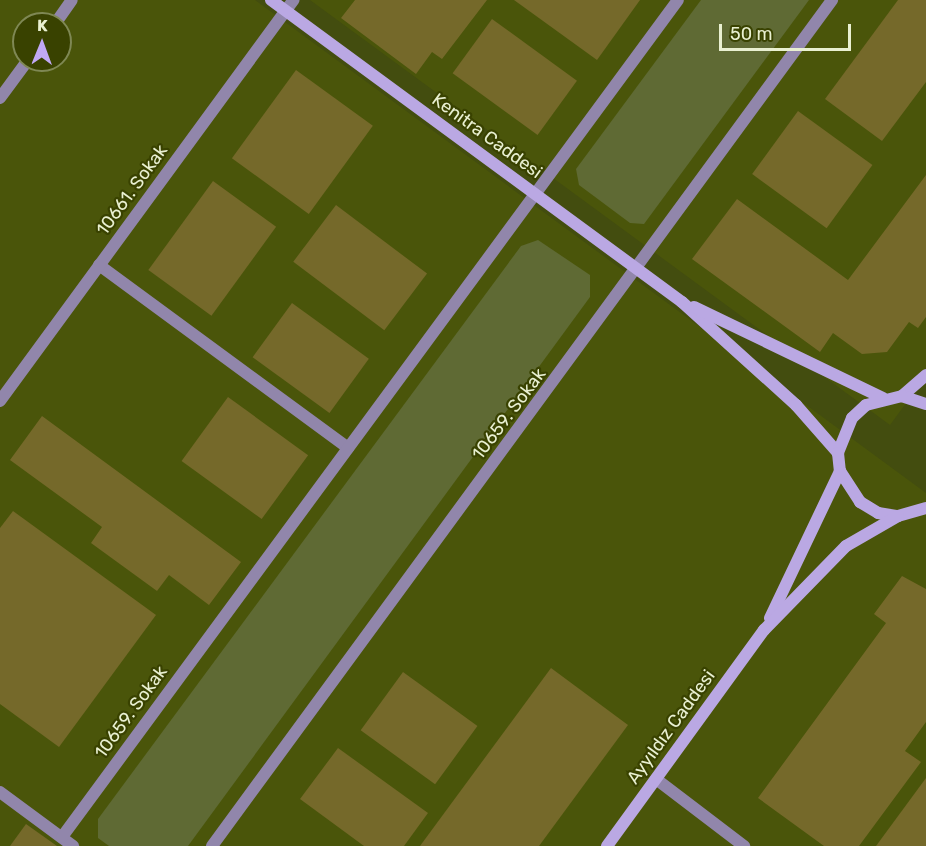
<!DOCTYPE html>
<meta charset="utf-8">
<style>
body{margin:0}
#map{position:relative;width:926px;height:846px;overflow:hidden;background:#434d0f;font-family:Rubik,sans-serif}
div>[style]{position:absolute}
[style*='--x']{left:calc(var(--x)*1px);top:calc(var(--y)*1px);width:calc(var(--w)*1px);rotate:calc(var(--a)*1deg)}
.built>*{inset:0;background:#4a550a}
.green>*{inset:0;background:#5f6a34}
.building>*{inset:0;background:#75692a;transform-origin:0 0}
.street>*{height:12px;margin:-6px;padding:0 6px;transform-origin:6px;border-radius:6px;background:#9186ab}
.secondary>*{height:12px;margin:-6px;padding:0 6px;transform-origin:6px;border-radius:6px;background:#baa8e3}
span{translate:-50% -50%;white-space:nowrap;text-align:center;line-height:1.15;-webkit-text-stroke:4.5px #394200;paint-order:stroke}
.street-label{font-size:18px;color:#e9f0d1}
.north{position:absolute;left:12px;top:12px;width:60px;height:60px;box-sizing:border-box;background:#394200;border:2px solid #7f8854;border-radius:50%;rotate:1deg;font-size:16px;font-weight:700;line-height:24px;text-align:center;color:#e9f0d1}
.north::after{content:'';display:block;margin:auto;width:21px;height:27px;background:#c0a8f4;clip-path:polygon(50% 0,100% 100%,50% 72%,0 100%)}
.scale{position:absolute;left:719px;top:24px;width:132px;height:27px;box-sizing:border-box;border:3px solid #e9f0d1;border-top:0;padding-left:8px;font-size:18px;line-height:21px;white-space:nowrap;color:#e9f0d1;-webkit-text-stroke:4px #394200;paint-order:stroke}
</style>
<div id="map">
<div class="built">
<i style="clip-path:polygon(evenodd,0 0,255px 0,926px 493px,926px 846px,0 846px,0 0,24px 24px,60px 24px,60px 60px,24px 60px,24px 24px)"></i>
<i style="clip-path:polygon(310px 0,926px 0,926px 376px,890px 425px)"></i>
</div>
<div class="green">
<i style="clip-path:polygon(701px 0,809px 0,644px 224px,630px 223px,579px 185px,576px 169px)"></i>
<i style="clip-path:polygon(538px 240px,590px 275px,590px 297px,188px 846px,109px 846px,98px 838px,98px 819px,521px 246px)"></i>
</div>
<div class="building">
<i style="clip-path:polygon(355px 0,487px 0,442px 59px,432px 52px,416px 74px,341px 18px)"></i>
<i style="clip-path:polygon(514px 0,640px 0,597px 60px)"></i>
<i style="clip-path:polygon(898px 0,926px 0,926px 82px,882px 141px,825px 99px)"></i>
<i style="left:492px;top:19px;width:105px;height:67px;rotate:36deg"></i>
<i style="left:296px;top:70px;width:95px;height:109px;rotate:36deg"></i>
<i style="left:798px;top:111px;width:92px;height:78px;rotate:36deg"></i>
<i style="clip-path:polygon(926px 175px,926px 317px,918px 328px,909px 322px,887px 352px,862px 354px,833px 333px,820px 352px,692px 259px,737px 199px,848px 280px)"></i>
<i style="left:213px;top:181px;width:78px;height:110px;rotate:36deg"></i>
<i style="left:336px;top:205px;width:114px;height:71px;rotate:37deg"></i>
<i style="left:292px;top:303px;width:95px;height:67px;rotate:36deg"></i>
<i style="left:228px;top:397px;width:99px;height:79px;rotate:36deg"></i>
<i style="clip-path:polygon(42px 416px,241px 562px,209px 605px,169px 575px,157px 591px,91px 543px,102px 527px,10px 460px)"></i>
<i style="clip-path:polygon(13px 511px,156px 615px,59px 747px,0 704px,0 528px)"></i>
<i style="clip-path:polygon(902px 576px,926px 589px,926px 722px,905px 751px,921px 762px,859px 846px,824px 846px,758px 798px,886px 623px,874px 614px)"></i>
<i style="clip-path:polygon(551px 668px,628px 725px,539px 846px,420px 846px)"></i>
<i style="left:403px;top:672px;width:92px;height:72px;rotate:36deg"></i>
<i style="clip-path:polygon(338px 748px,428px 813px,404px 846px,364px 846px,300px 799px)"></i>
<i style="clip-path:polygon(926px 778px,926px 846px,876px 846px)"></i>
<i style="clip-path:polygon(26px 824px,57px 846px,10px 846px)"></i>
</div>
<div class="street">
<i style="--x:55;--y:24;--w:29;--a:-55"></i>
<i style="--x:0;--y:98;--w:47;--a:-53.6"></i>
<i style="--x:99;--y:265;--w:309;--a:36.3"></i>
<i style="--x:0;--y:401;--w:497;--a:-53.8"></i>
<i style="--x:656;--y:779;--w:111;--a:37.3"></i>
<i style="--x:0;--y:792;--w:91;--a:36.5"></i>
<i style="--x:62;--y:837;--w:1039;--a:-53.65"></i>
<i style="--x:212;--y:846;--w:1049;--a:-53.76"></i>
</div>
<div class="secondary">
<i style="--x:271;--y:0;--w:510;--a:36.31"></i>
<i style="--x:682;--y:302;--w:154;--a:42.1"></i>
<i style="--x:796;--y:405;--w:64;--a:48.8"></i>
<i style="--x:694;--y:307;--w:210;--a:25.7"></i>
<i style="--x:902;--y:396;--w:32;--a:-41"></i>
<i style="--x:926;--y:404;--w:25;--a:-162"></i>
<i style="--x:902;--y:396;--w:37;--a:166"></i>
<i style="--x:866;--y:405;--w:19;--a:137"></i>
<i style="--x:852;--y:418;--w:38;--a:112"></i>
<i style="--x:838;--y:453;--w:18;--a:84"></i>
<i style="--x:840;--y:471;--w:37;--a:57"></i>
<i style="--x:860;--y:502;--w:21;--a:31"></i>
<i style="--x:878;--y:513;--w:20;--a:9"></i>
<i style="--x:898;--y:516;--w:29;--a:-16"></i>
<i style="--x:770;--y:618;--w:163;--a:-64.5"></i>
<i style="--x:607;--y:846;--w:267;--a:-54"></i>
<i style="--x:764;--y:630;--w:117;--a:-45.7"></i>
<i style="--x:846;--y:546;--w:60;--a:-30"></i>
</div>
<div class="street-label">
<span style="left:487px;top:136px;rotate:36deg">Kenitra Caddesi</span>
<span style="left:132px;top:190px;rotate:-54deg">10661. Sokak</span>
<span style="left:509px;top:414px;rotate:-53deg">10659. Sokak</span>
<span style="left:131px;top:712px;rotate:-54deg">10659. Sokak</span>
<span style="left:671px;top:727px;rotate:-54deg">Ayyıldız Caddesi</span>
</div>
<div class="north">K</div>
<div class="scale">50 m</div>
</div>
